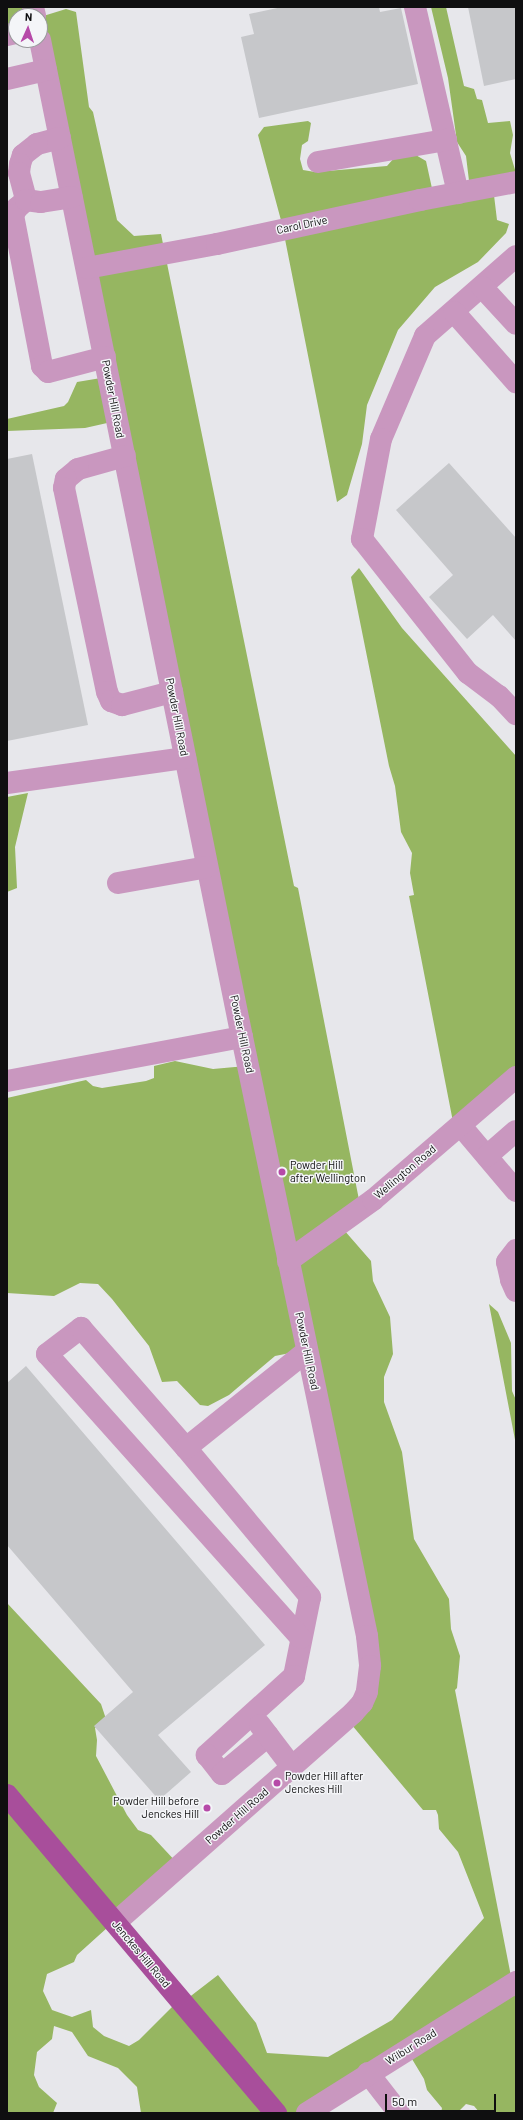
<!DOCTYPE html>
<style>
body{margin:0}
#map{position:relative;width:523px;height:2120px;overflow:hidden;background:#e7e7eb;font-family:Barlow,sans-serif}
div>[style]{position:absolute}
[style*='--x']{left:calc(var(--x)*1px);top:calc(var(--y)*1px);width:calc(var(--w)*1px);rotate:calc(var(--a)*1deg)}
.forest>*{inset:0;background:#96b661}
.building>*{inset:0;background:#c6c7ca}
.minor>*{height:22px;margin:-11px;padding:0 11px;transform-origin:11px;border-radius:11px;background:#c997bf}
.major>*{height:22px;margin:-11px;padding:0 11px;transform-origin:11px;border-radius:11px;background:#a84e9b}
.dots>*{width:11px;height:11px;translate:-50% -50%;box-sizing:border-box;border:2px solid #f4f5f8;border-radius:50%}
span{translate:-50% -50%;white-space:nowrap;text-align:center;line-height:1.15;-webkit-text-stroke:3px #f4f5f8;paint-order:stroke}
.street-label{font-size:11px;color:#0f0f10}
.poi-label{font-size:11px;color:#0f0f10}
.left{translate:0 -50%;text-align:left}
.right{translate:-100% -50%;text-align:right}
.frame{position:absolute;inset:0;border:8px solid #0f0f10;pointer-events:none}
.north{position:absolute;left:8px;top:8px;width:40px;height:40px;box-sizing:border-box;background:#f4f5f8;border:1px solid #98999b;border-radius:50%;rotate:3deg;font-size:11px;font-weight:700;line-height:16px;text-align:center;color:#0f0f10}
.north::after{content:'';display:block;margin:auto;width:14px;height:18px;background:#b649a8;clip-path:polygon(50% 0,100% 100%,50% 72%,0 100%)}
.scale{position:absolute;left:385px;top:2094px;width:111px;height:18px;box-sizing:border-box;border:2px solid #0f0f10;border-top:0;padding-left:5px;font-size:12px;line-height:14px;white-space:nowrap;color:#0f0f10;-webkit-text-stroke:3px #f4f5f8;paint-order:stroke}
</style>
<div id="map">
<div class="forest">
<i style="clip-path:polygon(7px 7px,33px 7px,36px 16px,16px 16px,16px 33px,7px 35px)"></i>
<i style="clip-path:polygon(431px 7px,446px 7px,464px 86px,474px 89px,477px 99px,482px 100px,488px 123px,510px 121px,513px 135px,510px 153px,516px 173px,493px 187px,497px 220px,509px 224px,506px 233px,478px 262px,435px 287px,398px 330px,367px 405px,362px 444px,347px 495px,337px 502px,282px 224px,258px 135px,264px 127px,308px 121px,311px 123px,308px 141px,302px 145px,300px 159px,303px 170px,315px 172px,387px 166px,395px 157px,414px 154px,426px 161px,433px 193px,470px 189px,466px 156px,457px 142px,448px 78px)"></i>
<i style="clip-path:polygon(66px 9px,76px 12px,89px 107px,93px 112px,117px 220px,134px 236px,161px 234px,294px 886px,298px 888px,360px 1205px,344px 1230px,371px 1261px,373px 1281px,390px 1317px,393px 1354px,384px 1377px,384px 1402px,402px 1452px,414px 1539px,449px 1599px,451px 1629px,460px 1656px,457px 1688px,455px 1690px,516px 2002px,516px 2113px,480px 2113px,474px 2106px,466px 2104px,457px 2113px,441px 2113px,442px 2108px,427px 2090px,424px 2079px,409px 2054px,316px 2113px,141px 2113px,137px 2087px,118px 2068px,88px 2056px,72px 2032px,54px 2026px,52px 2039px,37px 2052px,34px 2075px,39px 2087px,57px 2103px,53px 2113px,7px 2113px,7px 1603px,101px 1704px,106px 1719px,95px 1728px,97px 1740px,96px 1756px,127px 1815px,138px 1830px,151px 1835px,178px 1864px,77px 1955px,74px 1962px,47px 1974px,43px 1991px,52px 2010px,72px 2017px,91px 2010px,93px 2027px,104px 2036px,129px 2046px,139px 2040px,178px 2001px,183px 2002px,218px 1975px,256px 2023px,267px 2053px,328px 2057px,392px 2020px,484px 1918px,458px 1852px,439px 1829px,438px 1815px,436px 1810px,423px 1810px,346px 1718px,368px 1686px,305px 1350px,275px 1356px,229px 1395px,208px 1406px,200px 1405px,177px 1381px,162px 1382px,149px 1346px,112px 1299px,98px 1284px,80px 1283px,54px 1296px,7px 1293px,7px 1098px,86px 1080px,93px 1086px,102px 1088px,146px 1081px,154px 1078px,154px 1066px,175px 1061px,213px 1069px,246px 1066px,116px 421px,85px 428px,7px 431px,7px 419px,64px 406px,68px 402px,77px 382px,107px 377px,40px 40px,40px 17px)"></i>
<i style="clip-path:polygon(359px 568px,402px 628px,516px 756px,516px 1075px,454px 1127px,409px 896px,414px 895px,410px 873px,412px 853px,401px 832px,395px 786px,389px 766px,351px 577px)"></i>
<i style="clip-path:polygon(28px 793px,15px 847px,17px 888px,7px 892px,7px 797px)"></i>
<i style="clip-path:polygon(489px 1304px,498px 1312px,511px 1343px,512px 1391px,516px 1400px,516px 1445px)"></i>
</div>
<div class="building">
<i style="clip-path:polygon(282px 7px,379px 7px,380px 12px,401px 8px,418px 84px,259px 118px,241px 37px,254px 34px,249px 14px)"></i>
<i style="clip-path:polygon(468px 7px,516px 7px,516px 79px,484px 86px)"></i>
<i style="clip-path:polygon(32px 454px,88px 725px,7px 741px,7px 459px)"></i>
<i style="clip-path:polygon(449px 463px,516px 538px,516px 641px,493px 615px,467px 639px,429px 597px,453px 575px,396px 510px)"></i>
<i style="clip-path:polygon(26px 1366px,265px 1645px,158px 1735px,191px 1772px,159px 1800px,94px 1726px,133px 1692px,7px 1545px,7px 1383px)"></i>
</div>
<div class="minor">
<i style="--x:33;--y:7;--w:9;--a:77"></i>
<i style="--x:415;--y:7;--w:191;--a:77"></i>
<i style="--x:7;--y:35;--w:9;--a:-13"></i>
<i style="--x:40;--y:40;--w:1017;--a:78.55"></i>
<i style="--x:242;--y:1037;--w:612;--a:78.21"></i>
<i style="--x:367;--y:1636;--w:30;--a:84"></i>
<i style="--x:370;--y:1666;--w:26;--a:97"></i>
<i style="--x:367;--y:1692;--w:12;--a:114"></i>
<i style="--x:362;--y:1703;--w:13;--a:132"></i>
<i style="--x:353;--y:1713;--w:317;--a:138.6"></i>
<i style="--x:7;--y:79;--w:40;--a:-13"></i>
<i style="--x:60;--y:138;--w:24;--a:165"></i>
<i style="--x:37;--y:144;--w:18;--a:142"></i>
<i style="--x:23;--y:155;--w:9;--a:108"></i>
<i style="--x:20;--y:164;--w:9;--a:96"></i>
<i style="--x:19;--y:173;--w:28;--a:75"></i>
<i style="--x:26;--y:200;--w:12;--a:138"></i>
<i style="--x:17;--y:208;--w:8;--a:120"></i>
<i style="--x:13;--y:215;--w:154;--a:79.1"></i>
<i style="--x:42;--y:366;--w:8;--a:45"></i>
<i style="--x:48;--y:372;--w:59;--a:-14.7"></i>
<i style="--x:318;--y:162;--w:130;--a:-9.8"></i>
<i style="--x:26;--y:200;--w:15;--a:8"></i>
<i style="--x:41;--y:202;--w:31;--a:-9"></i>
<i style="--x:516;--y:256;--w:121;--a:138.7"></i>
<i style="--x:425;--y:336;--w:112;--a:113.1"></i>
<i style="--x:381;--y:439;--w:102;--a:100.8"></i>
<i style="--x:362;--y:539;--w:171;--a:51.7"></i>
<i style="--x:468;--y:673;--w:39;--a:37"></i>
<i style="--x:499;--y:696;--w:25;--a:47"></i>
<i style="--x:87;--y:268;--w:132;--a:-10.5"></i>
<i style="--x:217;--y:244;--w:208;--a:-12.2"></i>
<i style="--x:420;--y:200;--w:98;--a:-10.6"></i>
<i style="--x:482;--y:287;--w:50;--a:47.4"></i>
<i style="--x:454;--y:312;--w:94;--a:48.5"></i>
<i style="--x:125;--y:456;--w:49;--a:164.5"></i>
<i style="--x:78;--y:469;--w:16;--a:140"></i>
<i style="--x:66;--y:479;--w:9;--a:103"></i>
<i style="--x:64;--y:488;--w:208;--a:78.1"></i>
<i style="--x:107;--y:692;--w:10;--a:66"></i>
<i style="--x:111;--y:701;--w:12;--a:20"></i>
<i style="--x:122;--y:705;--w:52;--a:-14.6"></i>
<i style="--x:7;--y:783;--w:180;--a:-8"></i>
<i style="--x:118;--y:883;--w:90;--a:-10.2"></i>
<i style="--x:7;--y:1081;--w:239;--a:-10.6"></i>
<i style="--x:461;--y:1126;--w:85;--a:49.8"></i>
<i style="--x:487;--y:1156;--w:38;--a:-41"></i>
<i style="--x:516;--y:1250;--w:15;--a:127"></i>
<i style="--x:507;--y:1262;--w:18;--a:77"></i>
<i style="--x:511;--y:1280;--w:12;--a:66"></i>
<i style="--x:288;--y:1261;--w:105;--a:-35.7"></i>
<i style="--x:373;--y:1200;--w:189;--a:-40.7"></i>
<i style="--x:186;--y:1448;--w:194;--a:50.2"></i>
<i style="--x:310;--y:1597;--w:81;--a:101.4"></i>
<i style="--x:294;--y:1676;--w:118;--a:137.8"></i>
<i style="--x:207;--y:1755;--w:24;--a:52"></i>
<i style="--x:222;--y:1774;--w:60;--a:-39.6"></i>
<i style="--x:301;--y:1638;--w:381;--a:-131.8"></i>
<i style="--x:47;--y:1354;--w:43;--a:-37.4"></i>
<i style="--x:81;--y:1328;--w:159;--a:48.8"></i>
<i style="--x:186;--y:1448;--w:155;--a:-38.7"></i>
<i style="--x:260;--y:1725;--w:53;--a:52.7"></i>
<i style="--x:368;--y:2073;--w:51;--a:52.2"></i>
<i style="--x:307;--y:2113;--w:247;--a:-32.1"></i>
</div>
<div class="major">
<i style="--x:7;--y:1795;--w:417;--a:49.8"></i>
</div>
<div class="dots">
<i style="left:282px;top:1172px;background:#b649a8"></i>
<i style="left:277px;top:1783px;background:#b649a8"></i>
<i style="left:207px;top:1808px;background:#b649a8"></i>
</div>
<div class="street-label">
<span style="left:302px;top:225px;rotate:-12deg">Carol Drive</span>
<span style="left:113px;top:399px;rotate:79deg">Powder Hill Road</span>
<span style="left:177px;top:717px;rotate:79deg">Powder Hill Road</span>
<span style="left:242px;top:1034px;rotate:78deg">Powder Hill Road</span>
<span style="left:405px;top:1172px;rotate:-40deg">Wellington Road</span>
<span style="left:307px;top:1351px;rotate:78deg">Powder Hill Road</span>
<span style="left:237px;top:1816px;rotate:-41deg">Powder Hill Road</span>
<span style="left:141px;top:1954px;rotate:50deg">Jenckes Hill Road</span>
<span style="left:411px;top:2047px;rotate:-32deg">Wilbur Road</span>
</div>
<div class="poi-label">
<span class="left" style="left:290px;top:1172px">Powder Hill<br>after Wellington</span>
<span class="left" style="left:285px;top:1783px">Powder Hill after<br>Jenckes Hill</span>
<span class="right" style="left:199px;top:1808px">Powder Hill before<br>Jenckes Hill</span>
</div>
<div class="frame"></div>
<div class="north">N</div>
<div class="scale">50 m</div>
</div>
